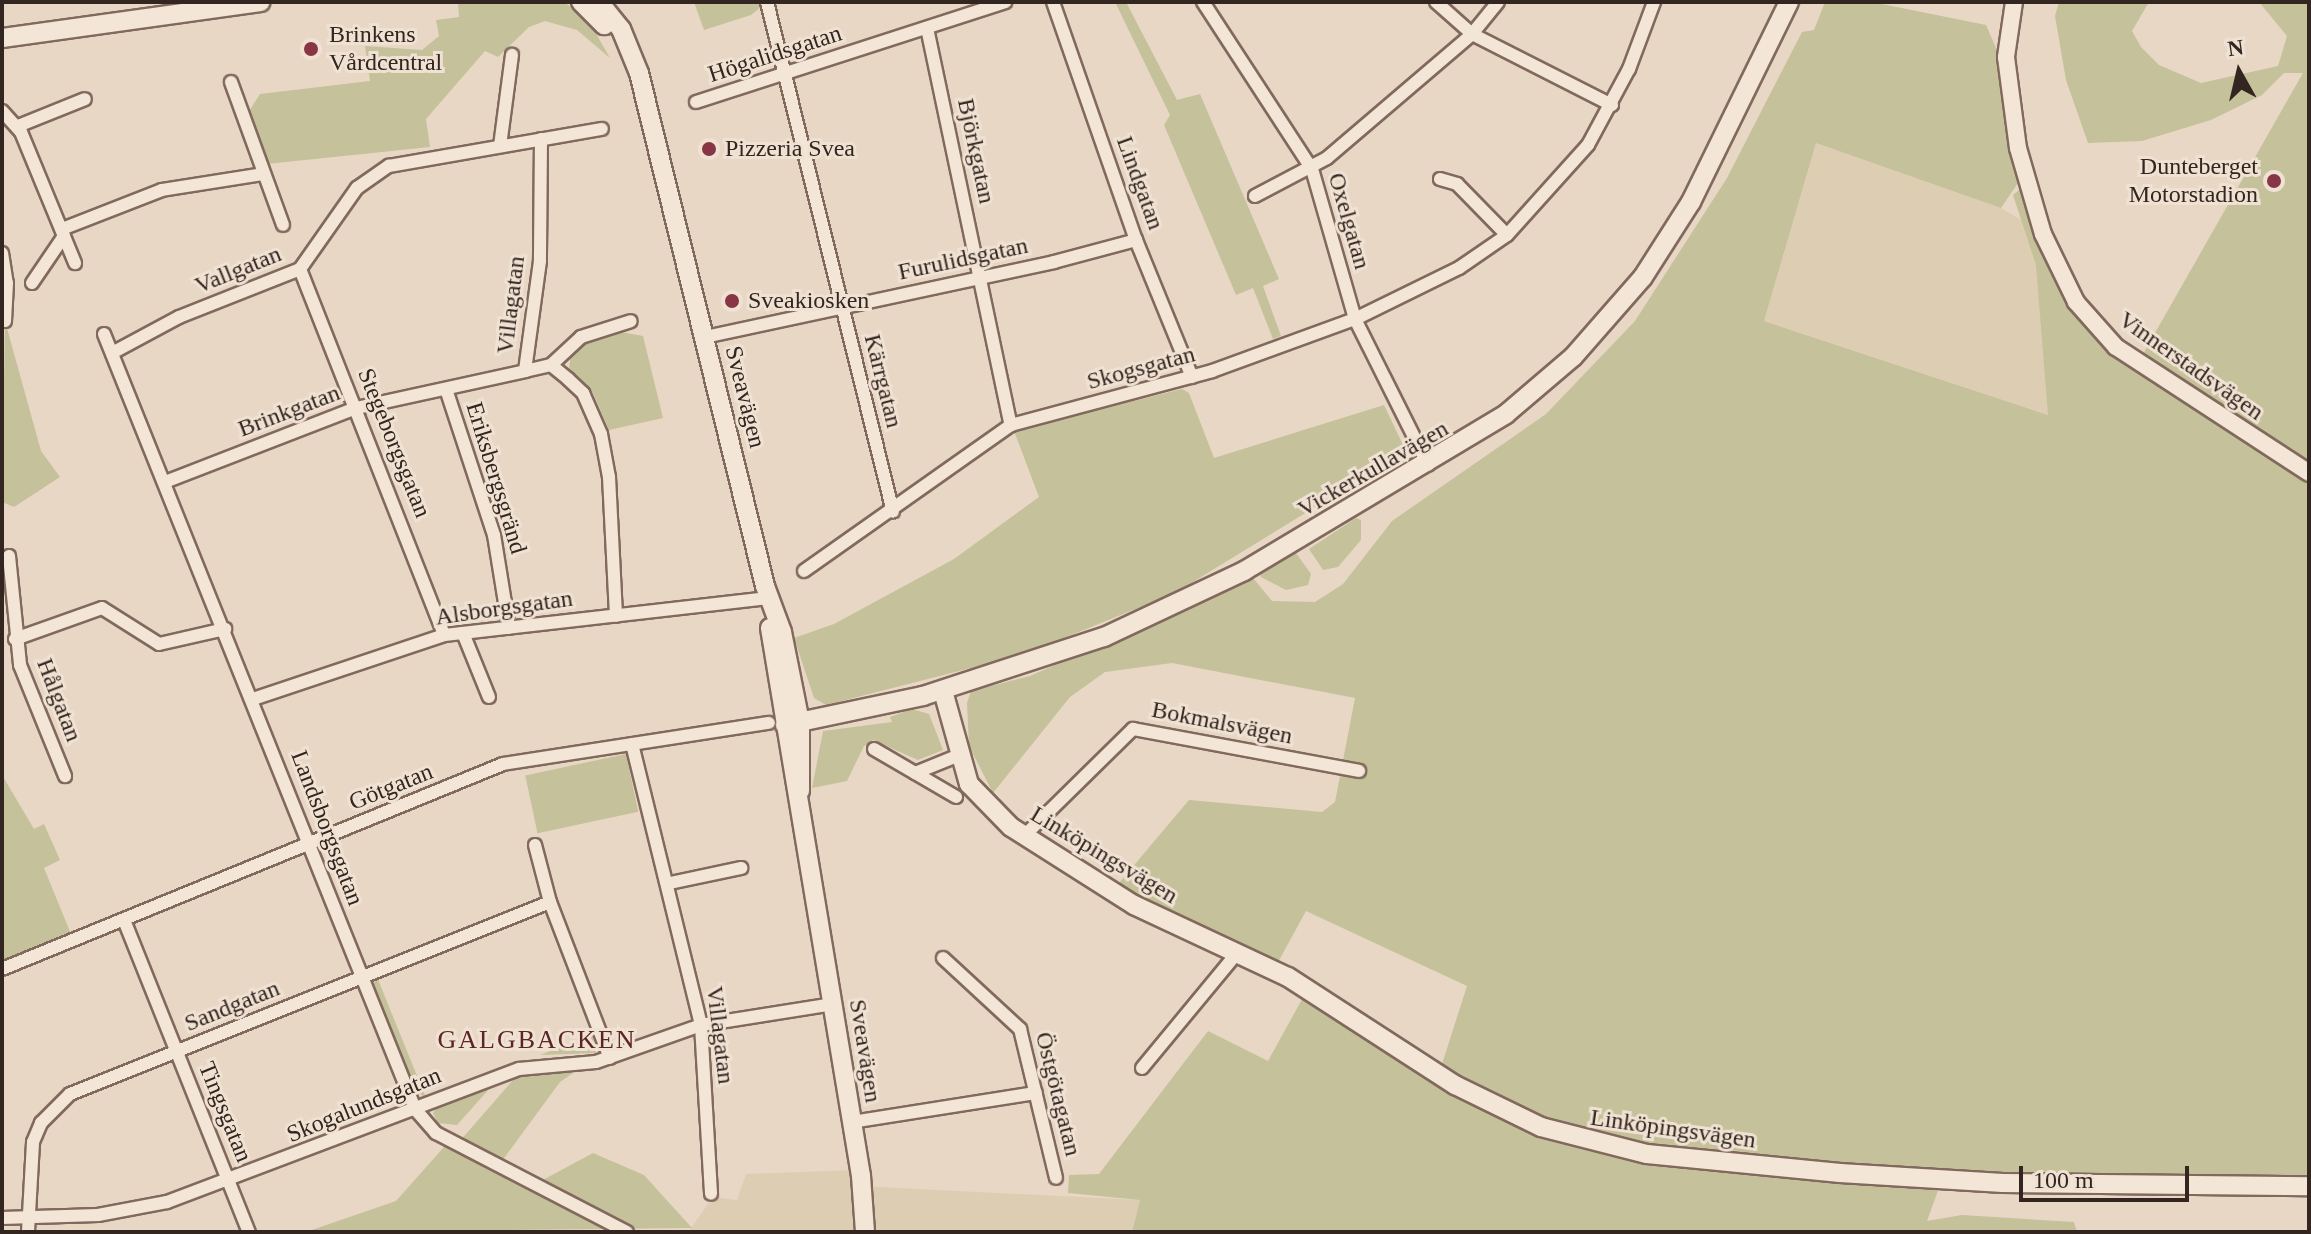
<!DOCTYPE html>
<meta charset="utf-8">
<style>
body{margin:0}
#map{position:relative;width:2311px;height:1234px;overflow:hidden;background:#e8d7c5;font-family:Georgia,serif}
div>[style]{position:absolute}
[style*='--x']{left:calc(var(--x)*1px);top:calc(var(--y)*1px);width:calc(var(--w)*1px);rotate:calc(var(--a)*1deg)}
.farmland>*{inset:0;background:#ddceb3}
.green>*{inset:0;background:#c5c19a;transform-origin:0 0}
.roads{filter:drop-shadow(2px 0 #81695d) drop-shadow(-2px 0 #81695d) drop-shadow(0 2px #81695d) drop-shadow(0 -2px #81695d)}
.minor>*{height:12px;margin:-6px;padding:0 6px;transform-origin:6px;border-radius:6px;background:#f4e6d7}
.tertiary>*{height:16px;margin:-8px;padding:0 8px;transform-origin:8px;border-radius:8px;background:#f4e6d7}
.secondary>*{height:18px;margin:-9px;padding:0 9px;transform-origin:9px;border-radius:9px;background:#f4e6d7}
.dots>*{width:22px;height:22px;translate:-50% -50%;box-sizing:border-box;border:4px solid #f0e2d3;border-radius:50%}
span{translate:-50% -50%;white-space:nowrap;text-align:center;line-height:1.15;-webkit-text-stroke:6px #f0e2d3;paint-order:stroke}
.poi-label{font-size:24px;color:#33251f}
.left{translate:0 -50%;text-align:left}
.right{translate:-100% -50%;text-align:right}
.street-label{font-size:24px;color:#33251f}
.neighbourhood-label{font-size:26px;color:#5a2524;letter-spacing:2px}
.frame{position:absolute;inset:0;border:4px solid #33251f;pointer-events:none}
.north{position:absolute;left:2199px;top:32px;width:80px;height:80px;-webkit-text-stroke:6px #f0e2d3;paint-order:stroke;rotate:352deg;font-size:22px;font-weight:700;line-height:32px;text-align:center;color:#33251f}
.north::after{content:'';display:block;margin:auto;width:28px;height:36px;background:#33251f;clip-path:polygon(50% 0,100% 100%,50% 72%,0 100%)}
.scale{position:absolute;left:2019px;top:1166px;width:170px;height:36px;box-sizing:border-box;border:4px solid #33251f;border-top:0;padding-left:10px;font-size:24px;line-height:28px;white-space:nowrap;color:#33251f;-webkit-text-stroke:6px #f0e2d3;paint-order:stroke}
</style>
<div id="map">
<div class="farmland">
<i style="clip-path:polygon(1816px 143px,2001px 208px,2025px 222px,2050px 288px,2049px 415px,1764px 321px)"></i>
<i style="clip-path:polygon(856px 1170px,859px 1186px,1140px 1200px,1132px 1232px,688px 1232px,713px 1197px,737px 1200px,746px 1174px)"></i>
</div>
<div class="green">
<i style="clip-path:polygon(458px 2px,563px 2px,586px 16px,610px 58px,577px 30px,545px 21px,529px 27px,498px 57px,485px 51px,426px 119px,430px 147px,267px 164px,248px 113px,260px 94px,370px 81px,365px 46px,422px 50px,439px 36px,436px 20px,459px 17px)"></i>
<i style="clip-path:polygon(694px 2px,761px 2px,762px 6px,751px 15px,704px 30px)"></i>
<i style="clip-path:polygon(1115px 2px,1126px 2px,1177px 100px,1200px 94px,1279px 279px,1263px 286px,1281px 336px,1273px 339px,1253px 288px,1236px 295px,1164px 125px,1170px 115px)"></i>
<i style="clip-path:polygon(1825px 2px,1872px 2px,1986px 25px,2007px 73px,2024px 174px,2001px 208px,1816px 143px,1764px 321px,2048px 415px,2036px 265px,2013px 195px,2028px 183px,2065px 285px,2139px 361px,2303px 73px,2284px 73px,2262px 95px,2211px 120px,2142px 141px,2088px 143px,2066px 80px,2055px 16px,2059px 2px,2149px 2px,2132px 31px,2141px 47px,2159px 65px,2201px 83px,2278px 66px,2287px 36px,2259px 2px,2309px 2px,2309px 1178px,1944px 1174px,1927px 1221px,1962px 1215px,2074px 1222px,2077px 1232px,1132px 1232px,1140px 1200px,1068px 1193px,1069px 1175px,1099px 1174px,1208px 1031px,1268px 1061px,1311px 983px,1431px 1079px,1517px 1107px,1442px 1064px,1467px 986px,1306px 911px,1277px 964px,1114px 889px,1189px 800px,1322px 812px,1335px 802px,1355px 698px,1172px 663px,1105px 672px,1070px 697px,993px 793px,969px 746px,967px 703px,971px 691px,1030px 676px,1253px 578px,1272px 601px,1315px 602px,1343px 584px,1392px 521px,1546px 414px,1635px 321px,1727px 178px,1802px 32px,1814px 30px)"></i>
<i style="clip-path:polygon(5px 321px,41px 451px,60px 477px,14px 507px,2px 502px)"></i>
<i style="clip-path:polygon(615px 331px,643px 336px,663px 418px,609px 430px,593px 393px,569px 368px,572px 349px)"></i>
<i style="clip-path:polygon(1182px 389px,1189px 393px,1214px 458px,1384px 405px,1403px 445px,1400px 455px,1175px 593px,1022px 655px,826px 705px,814px 698px,794px 638px,834px 624px,954px 559px,1039px 497px,1014px 431px)"></i>
<i style="clip-path:polygon(1356px 518px,1361px 520px,1361px 540px,1338px 567px,1323px 570px,1309px 549px)"></i>
<i style="clip-path:polygon(1296px 553px,1311px 574px,1308px 585px,1286px 590px,1261px 577px,1258px 569px)"></i>
<i style="clip-path:polygon(912px 709px,929px 714px,943px 750px,918px 760px,873px 740px,864px 746px,847px 781px,812px 788px,823px 731px,892px 722px,890px 717px)"></i>
<i style="left:626px;top:754px;width:59px;height:103px;rotate:78deg"></i>
<i style="clip-path:polygon(2px 775px,34px 829px,44px 824px,60px 860px,44px 868px,71px 934px,2px 962px)"></i>
<i style="clip-path:polygon(377px 977px,426px 1098px,413px 1089px,372px 986px)"></i>
<i style="clip-path:polygon(592px 1035px,596px 1053px,540px 1055px)"></i>
<i style="clip-path:polygon(532px 1072px,573px 1073px,560px 1082px,499px 1165px,541px 1181px,593px 1153px,644px 1175px,692px 1228px,306px 1232px,396px 1201px,452px 1138px,459px 1142px,514px 1079px)"></i>
<i style="clip-path:polygon(486px 1087px,490px 1088px,457px 1125px,438px 1123px,433px 1113px,437px 1107px)"></i>
</div>
<div class="roads">
<div class="minor">
<i style="--x:767;--y:2;--w:525;--a:76.12"></i>
<i style="--x:1053;--y:2;--w:252;--a:70.8"></i>
<i style="--x:1136;--y:240;--w:148;--a:67.8"></i>
<i style="--x:1203;--y:2;--w:199;--a:56.9"></i>
<i style="--x:1312;--y:169;--w:156;--a:74"></i>
<i style="--x:1355;--y:319;--w:163;--a:63.4"></i>
<i style="--x:1436;--y:2;--w:48;--a:41.6"></i>
<i style="--x:1472;--y:34;--w:157;--a:26.9"></i>
<i style="--x:927;--y:28;--w:406;--a:78.1"></i>
<i style="--x:231;--y:82;--w:152;--a:70"></i>
<i style="--x:696;--y:102;--w:325;--a:-17.9"></i>
<i style="--x:2;--y:111;--w:28;--a:48"></i>
<i style="--x:21;--y:132;--w:142;--a:67.6"></i>
<i style="--x:18;--y:126;--w:72;--a:-21.9"></i>
<i style="--x:541;--y:139;--w:122;--a:90.5"></i>
<i style="--x:540;--y:261;--w:111;--a:97.8"></i>
<i style="--x:525;--y:371;--w:27;--a:-13"></i>
<i style="--x:551;--y:365;--w:22;--a:39"></i>
<i style="--x:568;--y:379;--w:21;--a:43"></i>
<i style="--x:583;--y:393;--w:45;--a:66.3"></i>
<i style="--x:601;--y:434;--w:44;--a:79.5"></i>
<i style="--x:609;--y:477;--w:139;--a:87.1"></i>
<i style="--x:500;--y:146;--w:92;--a:-82.5"></i>
<i style="--x:1440;--y:179;--w:18;--a:16"></i>
<i style="--x:1457;--y:184;--w:71;--a:45.6"></i>
<i style="--x:1255;--y:196;--w:81;--a:-27.8"></i>
<i style="--x:1327;--y:158;--w:191;--a:-40.5"></i>
<i style="--x:1472;--y:34;--w:41;--a:-50.9"></i>
<i style="--x:62;--y:229;--w:107;--a:-21.3"></i>
<i style="--x:162;--y:190;--w:102;--a:-9"></i>
<i style="--x:2;--y:253;--w:30;--a:81"></i>
<i style="--x:7;--y:283;--w:38;--a:93"></i>
<i style="--x:300;--y:269;--w:393;--a:68.5"></i>
<i style="--x:32;--y:283;--w:57;--a:-55.8"></i>
<i style="--x:104;--y:334;--w:835;--a:68.13"></i>
<i style="--x:415;--y:1109;--w:32;--a:49"></i>
<i style="--x:436;--y:1133;--w:215;--a:27.4"></i>
<i style="--x:705;--y:337;--w:357;--a:-12.1"></i>
<i style="--x:1054;--y:262;--w:85;--a:-15"></i>
<i style="--x:112;--y:353;--w:76;--a:-28.2"></i>
<i style="--x:179;--y:317;--w:130;--a:-21.6"></i>
<i style="--x:300;--y:269;--w:99;--a:-54.9"></i>
<i style="--x:357;--y:188;--w:39;--a:-35"></i>
<i style="--x:389;--y:166;--w:216;--a:-9.9"></i>
<i style="--x:551;--y:365;--w:41;--a:-43"></i>
<i style="--x:581;--y:337;--w:52;--a:-17.7"></i>
<i style="--x:446;--y:389;--w:154;--a:71.8"></i>
<i style="--x:494;--y:535;--w:94;--a:80.8"></i>
<i style="--x:165;--y:482;--w:205;--a:-21.2"></i>
<i style="--x:356;--y:408;--w:173;--a:-12.3"></i>
<i style="--x:9;--y:556;--w:110;--a:84.2"></i>
<i style="--x:20;--y:665;--w:120;--a:67.9"></i>
<i style="--x:804;--y:571;--w:253;--a:-35.2"></i>
<i style="--x:1011;--y:425;--w:208;--a:-15"></i>
<i style="--x:1212;--y:371;--w:152;--a:-20"></i>
<i style="--x:1355;--y:319;--w:116;--a:-26.1"></i>
<i style="--x:1459;--y:268;--w:58;--a:-34.5"></i>
<i style="--x:1507;--y:235;--w:121;--a:-48"></i>
<i style="--x:1588;--y:145;--w:86;--a:-61.7"></i>
<i style="--x:1629;--y:69;--w:72;--a:-69.5"></i>
<i style="--x:463;--y:633;--w:69;--a:67.9"></i>
<i style="--x:15;--y:639;--w:92;--a:-19.6"></i>
<i style="--x:102;--y:608;--w:67;--a:32.3"></i>
<i style="--x:159;--y:644;--w:68;--a:-12.8"></i>
<i style="--x:253;--y:699;--w:201;--a:-18.5"></i>
<i style="--x:444;--y:635;--w:327;--a:-6.5"></i>
<i style="--x:632;--y:744;--w:289;--a:76.2"></i>
<i style="--x:701;--y:1025;--w:169;--a:86.6"></i>
<i style="--x:874;--y:749;--w:95;--a:30.3"></i>
<i style="--x:915;--y:773;--w:45;--a:-22"></i>
<i style="--x:1024;--y:836;--w:153;--a:-44.5"></i>
<i style="--x:1133;--y:729;--w:230;--a:10.5"></i>
<i style="--x:535;--y:845;--w:59;--a:75.3"></i>
<i style="--x:550;--y:902;--w:167;--a:69"></i>
<i style="--x:670;--y:883;--w:73;--a:-11.9"></i>
<i style="--x:124;--y:920;--w:336;--a:68.2"></i>
<i style="--x:943;--y:958;--w:105;--a:42.7"></i>
<i style="--x:1020;--y:1029;--w:153;--a:76.4"></i>
<i style="--x:2;--y:969;--w:541;--a:-22.25"></i>
<i style="--x:503;--y:764;--w:269;--a:-8.8"></i>
<i style="--x:1142;--y:1068;--w:149;--a:-50.4"></i>
<i style="--x:852;--y:1122;--w:186;--a:-9"></i>
<i style="--x:2;--y:1218;--w:96;--a:-1.8"></i>
<i style="--x:98;--y:1215;--w:70;--a:-10.7"></i>
<i style="--x:167;--y:1202;--w:376;--a:-20.7"></i>
<i style="--x:519;--y:1069;--w:77;--a:-5.2"></i>
<i style="--x:596;--y:1062;--w:111;--a:-19.4"></i>
<i style="--x:701;--y:1025;--w:134;--a:-9"></i>
<i style="--x:28;--y:1232;--w:90;--a:-86.8"></i>
<i style="--x:33;--y:1142;--w:21;--a:-67"></i>
<i style="--x:41;--y:1123;--w:41;--a:-45"></i>
<i style="--x:70;--y:1094;--w:517;--a:-21.8"></i>
</div>
<div class="tertiary">
<i style="--x:2014;--y:2;--w:56;--a:98.3"></i>
<i style="--x:2006;--y:57;--w:92;--a:82.5"></i>
<i style="--x:2018;--y:148;--w:90;--a:73.8"></i>
<i style="--x:2043;--y:234;--w:76;--a:64.1"></i>
<i style="--x:2076;--y:302;--w:60;--a:48.4"></i>
<i style="--x:2116;--y:347;--w:230;--a:33.1"></i>
</div>
<div class="secondary">
<i style="--x:581;--y:2;--w:33;--a:45"></i>
<i style="--x:599;--y:2;--w:35;--a:51"></i>
<i style="--x:621;--y:29;--w:48;--a:67.8"></i>
<i style="--x:639;--y:73;--w:528;--a:76.2"></i>
<i style="--x:765;--y:586;--w:49;--a:69.7"></i>
<i style="--x:782;--y:632;--w:92;--a:78.7"></i>
<i style="--x:800;--y:722;--w:69;--a:90"></i>
<i style="--x:2;--y:38;--w:261;--a:-7.9"></i>
<i style="--x:770;--y:628;--w:556;--a:80.57"></i>
<i style="--x:861;--y:1176;--w:56;--a:85.9"></i>
<i style="--x:943;--y:691;--w:97;--a:74.4"></i>
<i style="--x:969;--y:784;--w:60;--a:45.7"></i>
<i style="--x:1011;--y:827;--w:146;--a:32.4"></i>
<i style="--x:1134;--y:905;--w:170;--a:25.1"></i>
<i style="--x:1288;--y:977;--w:199;--a:32.9"></i>
<i style="--x:1455;--y:1085;--w:96;--a:26"></i>
<i style="--x:1541;--y:1127;--w:109;--a:14.3"></i>
<i style="--x:1647;--y:1154;--w:194;--a:5.6"></i>
<i style="--x:1840;--y:1173;--w:163;--a:3.5"></i>
<i style="--x:2003;--y:1183;--w:306;--a:0.6"></i>
<i style="--x:785;--y:725;--w:141;--a:-11.9"></i>
<i style="--x:923;--y:696;--w:190;--a:-18.1"></i>
<i style="--x:1104;--y:637;--w:155;--a:-25.2"></i>
<i style="--x:1244;--y:571;--w:305;--a:-30.9"></i>
<i style="--x:1506;--y:414;--w:88;--a:-40.4"></i>
<i style="--x:1573;--y:357;--w:106;--a:-48.8"></i>
<i style="--x:1643;--y:277;--w:89;--a:-57.4"></i>
<i style="--x:1691;--y:202;--w:223;--a:-63.9"></i>
</div>
</div>
<div class="dots">
<i style="left:311px;top:49px;background:#883546"></i>
<i style="left:709px;top:149px;background:#883546"></i>
<i style="left:2274px;top:181px;background:#883546"></i>
<i style="left:732px;top:301px;background:#883546"></i>
</div>
<div class="poi-label">
<span class="left" style="left:329px;top:49px">Brinkens<br>Vårdcentral</span>
<span class="left" style="left:725px;top:149px">Pizzeria Svea</span>
<span class="right" style="left:2258px;top:181px">Dunteberget<br>Motorstadion</span>
<span class="left" style="left:748px;top:301px">Sveakiosken</span>
</div>
<div class="street-label">
<span style="left:775px;top:54px;rotate:-18deg">Högalidsgatan</span>
<span style="left:976px;top:151px;rotate:78deg">Björkgatan</span>
<span style="left:1140px;top:183px;rotate:70deg">Lindgatan</span>
<span style="left:1349px;top:221px;rotate:74deg">Oxelgatan</span>
<span style="left:963px;top:259px;rotate:-12deg">Furulidsgatan</span>
<span style="left:238px;top:270px;rotate:-22deg">Vallgatan</span>
<span style="left:511px;top:305px;rotate:-83deg">Villagatan</span>
<span style="left:2191px;top:366px;rotate:35deg">Vinnerstadsvägen</span>
<span style="left:1141px;top:368px;rotate:-15deg">Skogsgatan</span>
<span style="left:883px;top:381px;rotate:76deg">Kärrgatan</span>
<span style="left:745px;top:397px;rotate:76deg">Sveavägen</span>
<span style="left:289px;top:411px;rotate:-21deg">Brinkgatan</span>
<span style="left:394px;top:443px;rotate:68deg">Stegeborgsgatan</span>
<span style="left:1373px;top:469px;rotate:-30deg">Vickerkullavägen</span>
<span style="left:496px;top:478px;rotate:73deg">Eriksbergsgränd</span>
<span style="left:504px;top:608px;rotate:-8deg">Alsborgsgatan</span>
<span style="left:59px;top:700px;rotate:69deg">Hålgatan</span>
<span style="left:1222px;top:723px;rotate:11deg">Bokmalsvägen</span>
<span style="left:391px;top:787px;rotate:-22deg">Götgatan</span>
<span style="left:327px;top:828px;rotate:69deg">Landsborgsgatan</span>
<span style="left:1104px;top:855px;rotate:31deg">Linköpingsvägen</span>
<span style="left:232px;top:1006px;rotate:-22deg">Sandgatan</span>
<span style="left:720px;top:1035px;rotate:83deg">Villagatan</span>
<span style="left:865px;top:1051px;rotate:81deg">Sveavägen</span>
<span style="left:1058px;top:1094px;rotate:76deg">Östgötagatan</span>
<span style="left:364px;top:1105px;rotate:-22deg">Skogalundsgatan</span>
<span style="left:225px;top:1112px;rotate:68deg">Tingsgatan</span>
<span style="left:1673px;top:1129px;rotate:8deg">Linköpingsvägen</span>
</div>
<div class="neighbourhood-label">
<span style="left:537px;top:1040px">GALGBACKEN</span>
</div>
<div class="frame"></div>
<div class="north">N</div>
<div class="scale">100 m</div>
</div>
